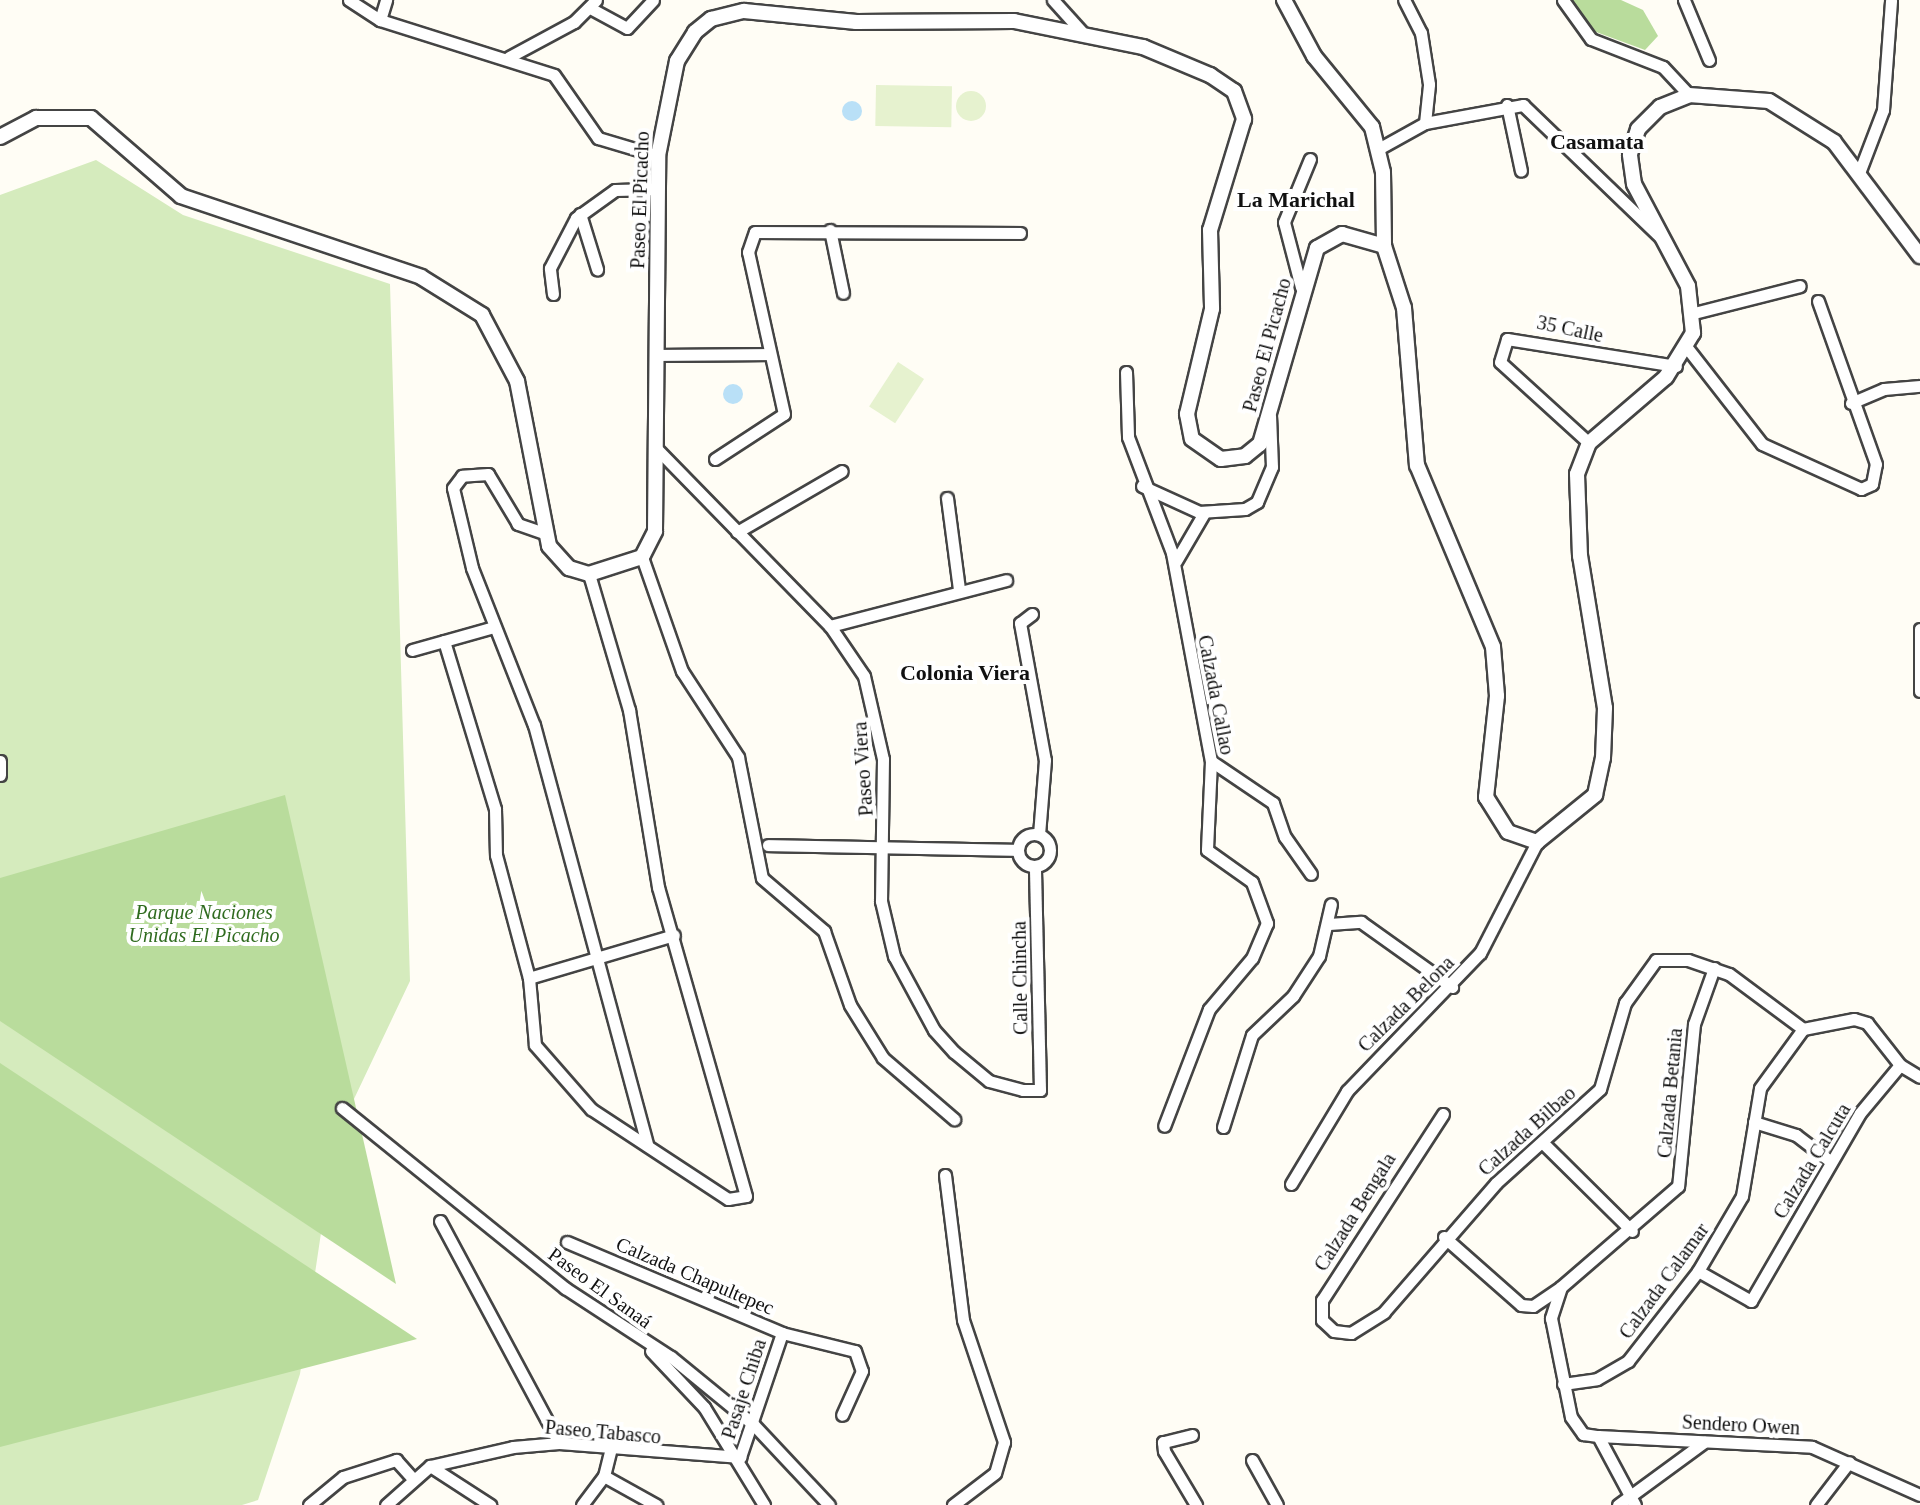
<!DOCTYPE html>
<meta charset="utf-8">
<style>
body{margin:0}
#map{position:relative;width:1920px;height:1505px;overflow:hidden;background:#fffdf5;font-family:Georgia,serif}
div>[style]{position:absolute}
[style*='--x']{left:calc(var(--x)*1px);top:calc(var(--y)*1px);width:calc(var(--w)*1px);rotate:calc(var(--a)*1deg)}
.green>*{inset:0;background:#d5ebbd}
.forest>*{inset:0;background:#b9dc9c}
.pitch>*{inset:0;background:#e6f2cf;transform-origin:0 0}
.round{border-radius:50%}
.water>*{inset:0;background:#b9e0f7}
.roads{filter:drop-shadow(2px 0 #444) drop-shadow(-2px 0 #444) drop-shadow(0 2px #444) drop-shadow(0 -2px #444)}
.minor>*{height:11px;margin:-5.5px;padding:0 5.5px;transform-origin:5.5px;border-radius:5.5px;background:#fff}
.minor>.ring{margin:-5.5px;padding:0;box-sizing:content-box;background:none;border:11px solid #fff;border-radius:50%}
.tertiary>*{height:14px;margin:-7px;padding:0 7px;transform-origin:7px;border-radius:7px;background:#fff}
span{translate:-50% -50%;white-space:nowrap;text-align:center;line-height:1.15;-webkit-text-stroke:8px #fff;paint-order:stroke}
.street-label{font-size:20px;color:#111}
.park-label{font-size:20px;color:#2f6b1f;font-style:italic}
.neighbourhood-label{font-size:22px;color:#111;font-weight:700}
</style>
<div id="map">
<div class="green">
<i style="clip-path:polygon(96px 160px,183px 215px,390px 284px,410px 981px,335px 1139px,300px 1374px,258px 1500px,242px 1505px,0 1505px,0 195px)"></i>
</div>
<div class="forest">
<i style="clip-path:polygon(1571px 0,1621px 0,1643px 10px,1658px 36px,1645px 50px,1588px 29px)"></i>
<i style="clip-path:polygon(285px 795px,396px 1284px,0 1021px,0 878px)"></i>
<i style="clip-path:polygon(0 1063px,417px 1339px,0 1447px)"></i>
</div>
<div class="pitch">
<i style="left:876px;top:85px;width:76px;height:41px;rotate:1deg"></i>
<i class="round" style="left:956px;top:91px;width:30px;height:30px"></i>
<i style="left:898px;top:362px;width:31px;height:53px;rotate:33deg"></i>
</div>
<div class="water">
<i class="round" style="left:842px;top:101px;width:20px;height:20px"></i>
<i class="round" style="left:723px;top:384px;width:20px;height:20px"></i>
</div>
<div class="roads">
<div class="minor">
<i style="--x:349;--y:0;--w:37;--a:33"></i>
<i style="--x:380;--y:20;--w:182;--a:17.5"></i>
<i style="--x:554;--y:75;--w:77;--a:55.1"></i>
<i style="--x:598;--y:138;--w:63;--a:16.7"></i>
<i style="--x:1053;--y:0;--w:42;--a:47.9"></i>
<i style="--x:1563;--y:0;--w:48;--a:54.3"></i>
<i style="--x:1591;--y:39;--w:77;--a:21.3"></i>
<i style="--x:1663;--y:67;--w:38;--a:47"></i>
<i style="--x:1684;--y:0;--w:65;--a:67.4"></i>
<i style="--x:590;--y:8;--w:42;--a:28.4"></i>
<i style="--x:627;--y:28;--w:38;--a:-47"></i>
<i style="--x:380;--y:20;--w:21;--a:-73"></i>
<i style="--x:509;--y:57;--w:74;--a:-28.3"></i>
<i style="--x:574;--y:22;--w:31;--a:-45"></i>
<i style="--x:1507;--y:105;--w:67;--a:78"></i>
<i style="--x:1425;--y:123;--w:100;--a:-10.4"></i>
<i style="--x:1523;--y:105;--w:190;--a:43.9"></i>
<i style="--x:1380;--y:148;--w:51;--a:-29.1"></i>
<i style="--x:1425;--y:123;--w:39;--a:-84"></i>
<i style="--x:1429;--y:84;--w:52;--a:-98.9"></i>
<i style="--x:1421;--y:33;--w:37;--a:-117"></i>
<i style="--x:1859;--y:173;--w:67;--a:-69.1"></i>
<i style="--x:1883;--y:110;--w:110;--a:-85.8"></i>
<i style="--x:580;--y:214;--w:58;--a:72.8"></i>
<i style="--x:830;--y:230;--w:64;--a:78.3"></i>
<i style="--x:1301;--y:287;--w:67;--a:-104.7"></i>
<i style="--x:1284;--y:222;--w:68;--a:-67.6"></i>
<i style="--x:553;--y:294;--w:26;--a:-97"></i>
<i style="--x:550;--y:268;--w:56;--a:-62.5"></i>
<i style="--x:576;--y:218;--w:48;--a:-35.7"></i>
<i style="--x:615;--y:190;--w:41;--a:-1.4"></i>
<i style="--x:1694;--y:313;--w:109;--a:-14.3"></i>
<i style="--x:1688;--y:349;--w:120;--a:52.1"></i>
<i style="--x:1762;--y:444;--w:109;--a:24.4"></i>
<i style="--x:1861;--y:489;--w:12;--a:-24"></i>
<i style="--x:1872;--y:484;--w:20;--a:-79"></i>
<i style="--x:1876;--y:464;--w:173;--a:-109.6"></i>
<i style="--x:658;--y:355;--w:112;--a:-0.5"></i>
<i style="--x:1126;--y:372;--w:65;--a:88.2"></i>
<i style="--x:1128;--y:437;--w:124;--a:69.2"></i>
<i style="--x:1172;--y:553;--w:212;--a:79.4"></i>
<i style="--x:1211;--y:761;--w:89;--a:92.6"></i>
<i style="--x:1207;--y:850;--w:55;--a:35.4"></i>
<i style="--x:1252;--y:882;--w:44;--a:69.9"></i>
<i style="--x:1267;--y:923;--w:38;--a:113"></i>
<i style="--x:1252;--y:958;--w:67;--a:130.1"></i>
<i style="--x:1209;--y:1009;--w:125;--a:111"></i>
<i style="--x:1851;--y:403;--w:36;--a:-23"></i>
<i style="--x:1884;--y:389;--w:36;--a:-5"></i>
<i style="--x:1589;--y:443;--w:120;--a:-137.7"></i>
<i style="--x:1500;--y:362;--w:24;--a:-73"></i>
<i style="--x:1507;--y:339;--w:171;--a:9.1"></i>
<i style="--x:657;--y:449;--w:248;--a:45.7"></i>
<i style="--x:830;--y:626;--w:60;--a:55.8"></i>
<i style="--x:864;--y:676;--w:85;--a:77.1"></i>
<i style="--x:883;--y:759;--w:142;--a:90.8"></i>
<i style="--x:881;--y:901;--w:57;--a:76.7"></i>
<i style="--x:894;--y:956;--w:84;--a:61.6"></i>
<i style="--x:934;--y:1030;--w:30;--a:48"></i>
<i style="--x:954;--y:1052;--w:45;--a:39.6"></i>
<i style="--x:989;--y:1081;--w:35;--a:15"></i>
<i style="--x:1023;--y:1090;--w:17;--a:0"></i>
<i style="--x:1040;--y:1090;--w:224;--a:-91.3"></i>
<i style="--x:715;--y:459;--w:82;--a:-33.1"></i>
<i style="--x:784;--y:414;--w:166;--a:-102.5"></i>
<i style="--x:748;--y:252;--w:21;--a:-71"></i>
<i style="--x:755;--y:232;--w:265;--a:0.2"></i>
<i style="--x:1142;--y:486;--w:63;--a:24.5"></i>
<i style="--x:1199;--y:512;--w:46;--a:-3.7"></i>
<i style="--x:1245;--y:509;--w:14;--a:-30"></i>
<i style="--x:1257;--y:502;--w:38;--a:-67"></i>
<i style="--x:1272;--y:467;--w:51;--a:-92.2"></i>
<i style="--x:947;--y:498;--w:92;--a:82.5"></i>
<i style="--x:737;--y:532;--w:121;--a:-30.2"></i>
<i style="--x:544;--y:533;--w:28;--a:-161"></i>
<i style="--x:518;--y:524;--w:58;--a:-121"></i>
<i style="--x:488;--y:474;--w:26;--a:176"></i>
<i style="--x:462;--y:476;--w:15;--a:127"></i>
<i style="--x:453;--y:488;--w:82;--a:76.6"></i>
<i style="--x:472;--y:568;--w:169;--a:68.5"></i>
<i style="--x:534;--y:725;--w:435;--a:74.9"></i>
<i style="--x:642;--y:557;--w:121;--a:70.7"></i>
<i style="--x:682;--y:671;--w:103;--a:56.9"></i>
<i style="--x:738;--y:757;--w:123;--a:78.8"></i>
<i style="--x:762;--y:878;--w:82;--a:40.5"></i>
<i style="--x:824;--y:931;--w:78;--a:70.6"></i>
<i style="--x:850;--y:1005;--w:62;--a:58.1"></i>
<i style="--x:883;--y:1058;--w:94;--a:40.7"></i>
<i style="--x:1176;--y:561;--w:56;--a:-59.7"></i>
<i style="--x:1032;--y:614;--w:15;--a:143"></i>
<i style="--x:1020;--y:623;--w:139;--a:79.7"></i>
<i style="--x:1045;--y:760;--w:75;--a:94.6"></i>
<i style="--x:830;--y:626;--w:182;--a:-14.6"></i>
<i style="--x:1920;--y:629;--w:62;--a:90"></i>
<i style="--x:444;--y:641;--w:176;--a:73.1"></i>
<i style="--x:495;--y:809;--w:46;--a:88.8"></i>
<i style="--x:496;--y:855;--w:127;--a:75"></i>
<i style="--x:529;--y:978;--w:67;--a:84.9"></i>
<i style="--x:535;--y:1045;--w:85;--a:48.8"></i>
<i style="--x:591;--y:1109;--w:164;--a:33.3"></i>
<i style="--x:728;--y:1199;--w:18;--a:-9"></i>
<i style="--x:746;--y:1196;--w:321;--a:-105.9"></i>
<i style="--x:658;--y:887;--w:179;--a:-99.3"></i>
<i style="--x:629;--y:710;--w:142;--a:-106.4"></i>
<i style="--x:412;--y:650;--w:85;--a:-15.7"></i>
<i style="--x:0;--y:761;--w:14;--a:90"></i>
<i style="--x:1211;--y:761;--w:75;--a:34.1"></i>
<i style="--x:1273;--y:803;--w:36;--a:71"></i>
<i style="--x:1285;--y:837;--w:45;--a:54.9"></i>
<i class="ring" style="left:1018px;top:834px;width:21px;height:21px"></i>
<i style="--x:768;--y:845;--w:250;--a:1.1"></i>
<i style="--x:1329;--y:924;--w:32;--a:-4"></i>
<i style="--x:1361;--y:922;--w:112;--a:35.5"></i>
<i style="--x:1714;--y:968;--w:59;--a:109.7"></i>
<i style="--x:1694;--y:1024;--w:163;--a:95.6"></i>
<i style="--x:1678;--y:1186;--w:155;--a:139.2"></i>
<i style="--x:1561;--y:1287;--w:33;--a:108"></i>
<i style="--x:1551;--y:1318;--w:101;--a:78.6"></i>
<i style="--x:1571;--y:1417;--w:21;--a:55"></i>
<i style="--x:1583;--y:1434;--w:15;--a:8"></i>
<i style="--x:1598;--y:1436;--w:214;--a:2.9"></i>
<i style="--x:1812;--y:1447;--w:118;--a:24"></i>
<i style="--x:529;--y:978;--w:151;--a:-16.5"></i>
<i style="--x:342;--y:1108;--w:287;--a:38.9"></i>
<i style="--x:565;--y:1288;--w:126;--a:33.1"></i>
<i style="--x:671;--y:1357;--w:106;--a:39.3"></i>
<i style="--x:753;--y:1424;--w:111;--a:46.8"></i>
<i style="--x:1443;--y:1114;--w:222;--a:123"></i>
<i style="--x:1322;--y:1300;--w:20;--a:90"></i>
<i style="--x:1322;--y:1320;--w:16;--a:43"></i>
<i style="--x:1334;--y:1331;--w:17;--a:7"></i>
<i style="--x:1351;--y:1333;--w:39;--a:-32"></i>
<i style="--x:1384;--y:1312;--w:171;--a:-49"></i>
<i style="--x:1496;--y:1183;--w:140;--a:-42.1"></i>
<i style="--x:1600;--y:1089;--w:90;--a:-73.8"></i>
<i style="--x:1625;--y:1003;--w:53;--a:-54.2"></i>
<i style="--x:1656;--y:960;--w:32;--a:0"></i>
<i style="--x:1688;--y:960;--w:43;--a:18.9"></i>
<i style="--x:1729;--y:974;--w:92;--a:36.6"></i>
<i style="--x:1803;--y:1029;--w:52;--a:-11.1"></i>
<i style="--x:1854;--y:1019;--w:14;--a:17"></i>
<i style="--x:1867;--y:1023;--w:53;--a:51.8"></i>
<i style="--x:1754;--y:1122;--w:44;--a:17.2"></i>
<i style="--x:1796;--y:1135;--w:43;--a:37.4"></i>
<i style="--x:1223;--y:1127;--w:96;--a:-72.5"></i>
<i style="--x:1252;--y:1035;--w:57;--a:-43.6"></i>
<i style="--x:1293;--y:996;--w:48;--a:-57"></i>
<i style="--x:1319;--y:956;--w:53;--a:-77"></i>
<i style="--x:1543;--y:1143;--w:125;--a:44.7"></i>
<i style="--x:945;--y:1175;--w:146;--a:82.9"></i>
<i style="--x:963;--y:1320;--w:129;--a:71.4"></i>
<i style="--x:1004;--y:1442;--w:32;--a:106"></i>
<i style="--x:995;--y:1473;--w:53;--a:142.7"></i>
<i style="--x:1291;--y:1184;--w:109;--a:-58.9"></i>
<i style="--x:1347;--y:1091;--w:192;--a:-46.1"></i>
<i style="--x:1480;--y:953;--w:125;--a:-62.8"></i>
<i style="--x:440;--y:1221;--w:252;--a:61.8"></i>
<i style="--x:1444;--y:1237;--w:103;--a:41.4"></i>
<i style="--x:1521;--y:1305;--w:12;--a:5"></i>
<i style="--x:1533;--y:1306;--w:32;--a:-34"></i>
<i style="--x:567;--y:1242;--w:233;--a:22.9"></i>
<i style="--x:782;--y:1333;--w:75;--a:13.9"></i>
<i style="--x:855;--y:1351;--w:21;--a:71"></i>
<i style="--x:862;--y:1371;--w:48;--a:114.4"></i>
<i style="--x:1698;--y:1271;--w:61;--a:29.5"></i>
<i style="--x:1751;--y:1301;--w:217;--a:-59.9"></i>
<i style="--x:1860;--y:1113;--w:62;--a:-50.2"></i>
<i style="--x:1900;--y:1065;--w:23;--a:31"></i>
<i style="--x:651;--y:1351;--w:77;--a:46.6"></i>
<i style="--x:704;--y:1407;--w:115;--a:58.5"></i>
<i style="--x:1563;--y:1384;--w:34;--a:-8"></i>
<i style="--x:1597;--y:1379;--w:36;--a:-30"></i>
<i style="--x:1628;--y:1361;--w:114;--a:-52.1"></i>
<i style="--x:1698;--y:1271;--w:87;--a:-59.6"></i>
<i style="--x:1742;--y:1196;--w:109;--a:-80.5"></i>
<i style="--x:1760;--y:1088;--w:73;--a:-53.9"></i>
<i style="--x:1192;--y:1435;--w:30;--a:166"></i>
<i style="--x:1163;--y:1442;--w:9;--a:84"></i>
<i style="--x:1164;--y:1451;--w:63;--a:59.3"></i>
<i style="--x:1598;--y:1436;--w:78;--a:61.8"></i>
<i style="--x:740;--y:1457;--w:131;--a:-71.3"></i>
<i style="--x:1252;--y:1460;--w:51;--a:60.9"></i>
<i style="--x:430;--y:1466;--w:72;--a:33"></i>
<i style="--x:604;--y:1476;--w:60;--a:29.1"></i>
<i style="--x:309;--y:1505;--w:44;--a:-39.5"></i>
<i style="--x:343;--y:1477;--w:56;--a:-17.8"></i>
<i style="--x:396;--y:1460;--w:24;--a:48"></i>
<i style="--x:386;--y:1505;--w:59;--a:-41.6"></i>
<i style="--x:430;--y:1466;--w:85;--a:-12.9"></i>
<i style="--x:513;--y:1447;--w:46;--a:-5"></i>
<i style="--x:559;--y:1443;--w:182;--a:4.4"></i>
<i style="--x:582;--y:1505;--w:36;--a:-53"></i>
<i style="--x:604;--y:1476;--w:30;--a:-76"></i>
<i style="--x:1618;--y:1505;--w:107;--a:-36.2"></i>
<i style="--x:1816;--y:1505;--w:54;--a:-52.5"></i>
</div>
<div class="tertiary">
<i style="--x:1284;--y:0;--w:64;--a:61.8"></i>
<i style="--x:1314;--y:56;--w:92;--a:50.8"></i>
<i style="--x:1372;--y:127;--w:46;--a:76.3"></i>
<i style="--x:1383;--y:172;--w:74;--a:89.2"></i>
<i style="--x:0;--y:137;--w:41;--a:-27.8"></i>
<i style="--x:36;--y:118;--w:55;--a:0"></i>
<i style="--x:91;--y:118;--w:119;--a:40.9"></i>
<i style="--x:181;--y:196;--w:253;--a:18.6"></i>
<i style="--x:421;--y:277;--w:72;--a:31.9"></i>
<i style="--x:482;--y:315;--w:75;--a:62.1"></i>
<i style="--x:517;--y:381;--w:168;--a:79"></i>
<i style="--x:549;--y:546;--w:30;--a:48"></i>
<i style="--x:569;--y:568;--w:21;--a:17"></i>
<i style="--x:589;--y:574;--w:56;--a:-17.8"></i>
<i style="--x:642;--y:557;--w:29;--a:-63"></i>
<i style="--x:655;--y:531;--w:375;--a:-89.5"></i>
<i style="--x:658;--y:156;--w:97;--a:-78.7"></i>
<i style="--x:677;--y:61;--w:34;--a:-58"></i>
<i style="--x:695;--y:32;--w:21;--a:-39"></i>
<i style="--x:711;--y:19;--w:34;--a:-14"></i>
<i style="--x:744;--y:11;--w:113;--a:5.6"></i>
<i style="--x:856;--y:22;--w:158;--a:-0.4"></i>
<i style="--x:1014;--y:21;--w:132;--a:11.4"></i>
<i style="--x:1143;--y:47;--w:73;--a:22.7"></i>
<i style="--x:1210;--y:75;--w:29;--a:34"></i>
<i style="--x:1234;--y:91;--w:30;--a:70"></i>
<i style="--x:1244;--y:119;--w:116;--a:107"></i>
<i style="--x:1210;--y:230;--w:79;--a:88.5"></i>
<i style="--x:1212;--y:309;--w:108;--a:103.4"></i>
<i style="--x:1187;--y:414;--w:25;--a:79"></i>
<i style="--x:1192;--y:439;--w:35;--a:35"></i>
<i style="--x:1221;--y:459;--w:24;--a:-7"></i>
<i style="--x:1245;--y:456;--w:19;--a:-39"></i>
<i style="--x:1260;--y:444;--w:204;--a:-73.8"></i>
<i style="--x:1317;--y:248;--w:29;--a:-29"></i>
<i style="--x:1342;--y:234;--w:44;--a:15.9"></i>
<i style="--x:1384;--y:246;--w:65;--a:72.1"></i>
<i style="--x:1404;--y:308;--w:158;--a:85.3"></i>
<i style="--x:1417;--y:465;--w:197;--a:67.3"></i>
<i style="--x:1493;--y:647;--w:49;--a:85.3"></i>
<i style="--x:1497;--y:696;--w:102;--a:96.2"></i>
<i style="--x:1486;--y:797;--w:41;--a:57.8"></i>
<i style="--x:1508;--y:832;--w:31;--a:19"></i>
<i style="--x:1537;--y:842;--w:75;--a:-39"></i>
<i style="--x:1595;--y:795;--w:38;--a:-78"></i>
<i style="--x:1603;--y:758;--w:50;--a:-87.7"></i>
<i style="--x:1605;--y:708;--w:154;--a:-99.3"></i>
<i style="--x:1580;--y:556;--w:82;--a:-92.1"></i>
<i style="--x:1577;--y:474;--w:33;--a:-69"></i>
<i style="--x:1589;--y:443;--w:101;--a:-40.6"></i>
<i style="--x:1666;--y:377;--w:52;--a:-58.5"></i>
<i style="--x:1693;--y:333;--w:47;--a:-96.1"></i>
<i style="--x:1688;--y:286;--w:115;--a:-117.9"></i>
<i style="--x:1634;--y:184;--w:30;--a:-98"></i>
<i style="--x:1630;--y:154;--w:26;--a:-72"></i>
<i style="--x:1638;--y:129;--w:31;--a:-45"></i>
<i style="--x:1660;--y:107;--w:31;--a:-22"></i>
<i style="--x:1689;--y:95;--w:80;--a:4.3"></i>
<i style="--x:1769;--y:101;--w:77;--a:32.2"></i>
<i style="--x:1834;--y:142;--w:143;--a:53"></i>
</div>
</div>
<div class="street-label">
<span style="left:640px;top:200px;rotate:-88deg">Paseo El Picacho</span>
<span style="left:1570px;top:329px;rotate:12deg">35 Calle</span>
<span style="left:1267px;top:345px;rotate:-75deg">Paseo El Picacho</span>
<span style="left:1216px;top:695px;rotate:79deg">Calzada Callao</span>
<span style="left:863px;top:769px;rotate:-94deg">Paseo Viera</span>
<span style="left:1020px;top:978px;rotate:-91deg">Calle Chincha</span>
<span style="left:1406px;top:1004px;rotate:-45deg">Calzada Belona</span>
<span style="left:1670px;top:1093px;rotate:-85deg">Calzada Betania</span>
<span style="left:1527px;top:1131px;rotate:-42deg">Calzada Bilbao</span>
<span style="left:1812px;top:1161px;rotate:-59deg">Calzada Calcuta</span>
<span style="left:1355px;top:1212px;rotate:-58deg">Calzada Bengala</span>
<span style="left:695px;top:1276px;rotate:23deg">Calzada Chapultepec</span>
<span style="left:1664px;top:1281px;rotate:-54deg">Calzada Calamar</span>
<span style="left:600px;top:1288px;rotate:36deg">Paseo El Sanaá</span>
<span style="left:744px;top:1389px;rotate:-72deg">Pasaje Chiba</span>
<span style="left:1741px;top:1425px;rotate:3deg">Sendero Owen</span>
<span style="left:603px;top:1432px;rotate:5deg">Paseo Tabasco</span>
</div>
<div class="park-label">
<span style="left:204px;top:924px">Parque Naciones<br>Unidas El Picacho</span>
</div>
<div class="neighbourhood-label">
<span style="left:1597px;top:142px">Casamata</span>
<span style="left:1296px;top:200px">La Marichal</span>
<span style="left:965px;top:673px">Colonia Viera</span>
</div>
</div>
